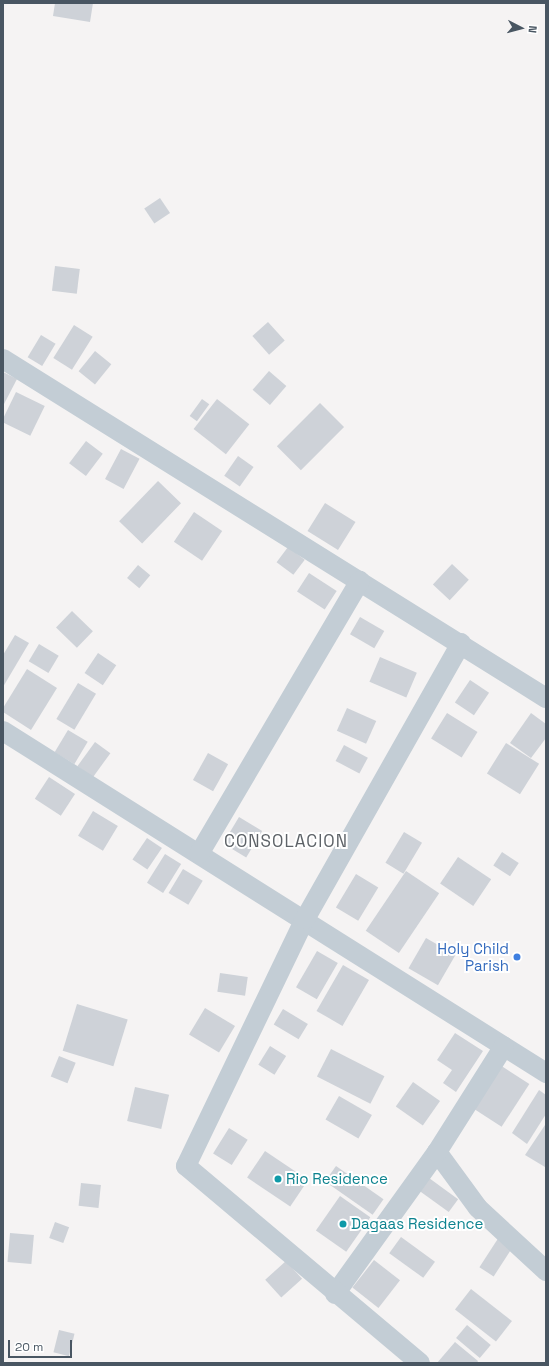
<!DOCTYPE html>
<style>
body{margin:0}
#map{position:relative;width:549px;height:1366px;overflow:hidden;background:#f5f3f3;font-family:"Space Grotesk",sans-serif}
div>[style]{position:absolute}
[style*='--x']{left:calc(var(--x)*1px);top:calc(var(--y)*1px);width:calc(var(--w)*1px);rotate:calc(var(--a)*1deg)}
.building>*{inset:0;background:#ced2d8;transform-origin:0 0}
.minor>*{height:20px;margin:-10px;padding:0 10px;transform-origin:10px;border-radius:10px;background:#c3cdd5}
.dots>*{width:11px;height:11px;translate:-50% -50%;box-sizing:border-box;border:2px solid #fff;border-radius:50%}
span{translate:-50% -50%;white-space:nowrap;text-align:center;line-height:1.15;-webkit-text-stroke:4px #fff;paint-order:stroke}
.shop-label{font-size:15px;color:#366cbe}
.right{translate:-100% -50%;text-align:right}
.culture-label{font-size:15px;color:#0d838f}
.left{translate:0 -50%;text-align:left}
.quarter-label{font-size:17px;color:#5e6368;letter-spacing:1px}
.frame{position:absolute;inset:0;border:4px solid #495662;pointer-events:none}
.north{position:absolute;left:501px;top:8px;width:40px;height:40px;-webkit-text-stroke:3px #fff;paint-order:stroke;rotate:96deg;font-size:11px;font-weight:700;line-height:16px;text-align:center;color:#495662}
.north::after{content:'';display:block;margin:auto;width:14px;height:18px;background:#495662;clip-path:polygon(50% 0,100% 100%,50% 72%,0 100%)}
.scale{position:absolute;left:8px;top:1340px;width:64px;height:18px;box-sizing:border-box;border:2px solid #495662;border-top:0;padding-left:5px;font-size:12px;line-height:14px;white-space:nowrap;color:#495662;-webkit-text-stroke:3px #fff;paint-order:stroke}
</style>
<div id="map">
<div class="building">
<i style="clip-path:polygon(55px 3px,93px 3px,90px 22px,53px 16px)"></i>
<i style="left:160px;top:198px;width:18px;height:19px;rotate:56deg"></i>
<i style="left:55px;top:266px;width:25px;height:25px;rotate:7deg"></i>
<i style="left:268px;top:322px;width:25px;height:21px;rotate:48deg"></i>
<i style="left:74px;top:325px;width:22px;height:39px;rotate:32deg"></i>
<i style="left:41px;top:335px;width:17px;height:26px;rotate:31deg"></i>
<i style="left:95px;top:351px;width:21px;height:26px;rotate:39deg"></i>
<i style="left:269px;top:371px;width:23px;height:25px;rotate:41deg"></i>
<i style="clip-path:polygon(3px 372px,17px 379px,3px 406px)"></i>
<i style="left:16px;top:392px;width:32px;height:33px;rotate:26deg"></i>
<i style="left:202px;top:399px;width:9px;height:21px;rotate:36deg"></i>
<i style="left:217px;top:399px;width:41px;height:38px;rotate:38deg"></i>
<i style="left:320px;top:403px;width:34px;height:61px;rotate:45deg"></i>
<i style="left:86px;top:441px;width:21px;height:28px;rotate:37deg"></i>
<i style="left:121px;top:449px;width:21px;height:34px;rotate:28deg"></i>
<i style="left:238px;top:456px;width:19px;height:24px;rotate:35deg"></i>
<i style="left:158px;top:481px;width:32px;height:56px;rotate:44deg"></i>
<i style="left:325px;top:503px;width:36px;height:33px;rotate:32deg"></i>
<i style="left:194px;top:512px;width:34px;height:36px;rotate:34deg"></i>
<i style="left:288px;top:547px;width:21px;height:19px;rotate:37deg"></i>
<i style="left:452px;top:564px;width:23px;height:28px;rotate:43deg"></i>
<i style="left:138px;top:565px;width:16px;height:17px;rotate:40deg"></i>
<i style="left:309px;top:573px;width:33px;height:22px;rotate:33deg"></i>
<i style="left:72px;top:611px;width:29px;height:23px;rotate:44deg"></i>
<i style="left:360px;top:617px;width:28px;height:20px;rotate:30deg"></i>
<i style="clip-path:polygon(15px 635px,29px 643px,3px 687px,3px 655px)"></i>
<i style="left:39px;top:644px;width:23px;height:20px;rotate:31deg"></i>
<i style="left:98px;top:653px;width:22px;height:24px;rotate:34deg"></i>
<i style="left:380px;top:657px;width:40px;height:27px;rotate:23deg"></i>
<i style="clip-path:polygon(27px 669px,57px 688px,31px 730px,3px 712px,3px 708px)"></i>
<i style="left:470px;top:680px;width:23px;height:27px;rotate:34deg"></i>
<i style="left:78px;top:683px;width:21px;height:42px;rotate:31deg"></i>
<i style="left:347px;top:708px;width:32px;height:25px;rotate:24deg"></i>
<i style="left:447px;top:713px;width:36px;height:30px;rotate:32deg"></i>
<i style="clip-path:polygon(531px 713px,546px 724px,546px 738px,531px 758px,510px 743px)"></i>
<i style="left:68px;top:730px;width:23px;height:26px;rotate:31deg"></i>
<i style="left:95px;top:742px;width:19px;height:30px;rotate:36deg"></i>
<i style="left:506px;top:743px;width:39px;height:36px;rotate:32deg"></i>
<i style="left:344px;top:745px;width:27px;height:18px;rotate:28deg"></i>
<i style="left:208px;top:753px;width:23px;height:31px;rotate:29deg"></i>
<i style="left:49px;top:777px;width:31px;height:26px;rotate:33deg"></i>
<i style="left:93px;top:811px;width:29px;height:29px;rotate:31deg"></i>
<i style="left:239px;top:817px;width:27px;height:31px;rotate:31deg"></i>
<i style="left:404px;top:832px;width:21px;height:36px;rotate:31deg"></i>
<i style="left:147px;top:838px;width:18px;height:26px;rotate:34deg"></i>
<i style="left:502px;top:852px;width:20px;height:16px;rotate:33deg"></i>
<i style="left:165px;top:854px;width:19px;height:34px;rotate:32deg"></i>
<i style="left:458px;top:857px;width:40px;height:32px;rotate:34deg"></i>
<i style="left:183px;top:869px;width:23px;height:28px;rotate:31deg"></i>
<i style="left:406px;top:871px;width:40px;height:72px;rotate:34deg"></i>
<i style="left:356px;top:874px;width:26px;height:39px;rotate:31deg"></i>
<i style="left:426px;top:938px;width:34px;height:35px;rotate:30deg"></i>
<i style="left:317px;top:951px;width:24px;height:42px;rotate:30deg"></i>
<i style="left:343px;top:965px;width:30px;height:53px;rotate:30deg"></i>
<i style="left:220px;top:973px;width:28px;height:19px;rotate:8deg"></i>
<i style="left:77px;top:1004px;width:53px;height:49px;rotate:17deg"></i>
<i style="left:205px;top:1008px;width:35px;height:31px;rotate:31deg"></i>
<i style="left:283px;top:1009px;width:29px;height:18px;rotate:31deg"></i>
<i style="clip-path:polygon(455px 1033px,483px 1051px,456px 1092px,443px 1083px,452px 1070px,437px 1060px)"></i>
<i style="left:270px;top:1046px;width:19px;height:22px;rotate:32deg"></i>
<i style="left:331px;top:1049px;width:60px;height:31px;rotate:27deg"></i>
<i style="left:59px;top:1056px;width:18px;height:22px;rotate:22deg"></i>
<i style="left:500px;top:1065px;width:35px;height:51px;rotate:33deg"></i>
<i style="left:413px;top:1082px;width:33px;height:30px;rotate:35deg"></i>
<i style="left:135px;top:1087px;width:35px;height:35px;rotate:13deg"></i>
<i style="clip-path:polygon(539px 1090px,546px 1095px,546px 1114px,527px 1144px,512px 1133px)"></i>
<i style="left:339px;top:1096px;width:38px;height:27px;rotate:30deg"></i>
<i style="clip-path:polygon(545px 1125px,546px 1126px,545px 1167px,525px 1155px)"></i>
<i style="left:229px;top:1128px;width:22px;height:30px;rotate:32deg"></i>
<i style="left:265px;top:1151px;width:52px;height:32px;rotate:34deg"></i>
<i style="left:336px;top:1166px;width:58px;height:19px;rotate:35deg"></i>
<i style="left:429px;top:1178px;width:36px;height:16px;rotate:36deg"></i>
<i style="left:81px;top:1183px;width:20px;height:23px;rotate:6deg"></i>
<i style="left:340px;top:1196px;width:37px;height:42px;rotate:35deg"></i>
<i style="left:55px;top:1222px;width:15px;height:17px;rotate:20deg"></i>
<i style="left:10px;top:1233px;width:24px;height:29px;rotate:5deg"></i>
<i style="left:401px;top:1237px;width:42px;height:20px;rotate:36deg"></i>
<i style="left:499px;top:1237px;width:17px;height:36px;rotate:33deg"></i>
<i style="left:374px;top:1260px;width:33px;height:35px;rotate:38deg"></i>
<i style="left:286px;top:1261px;width:24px;height:28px;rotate:48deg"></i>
<i style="left:471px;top:1289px;width:52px;height:26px;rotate:38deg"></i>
<i style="left:467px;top:1325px;width:31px;height:17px;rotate:40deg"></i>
<i style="left:59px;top:1330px;width:16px;height:23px;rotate:14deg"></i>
<i style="clip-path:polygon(455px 1342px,478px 1361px,477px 1363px,437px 1363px)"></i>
</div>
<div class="minor">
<i style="--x:3;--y:359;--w:640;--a:31.98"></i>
<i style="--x:3;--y:731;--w:642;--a:32.2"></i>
<i style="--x:199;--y:854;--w:317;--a:-59.5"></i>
<i style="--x:437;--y:1152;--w:69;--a:53.8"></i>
<i style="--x:478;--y:1208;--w:93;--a:42.8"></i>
<i style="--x:335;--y:1294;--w:175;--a:-54.3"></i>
<i style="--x:437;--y:1152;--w:125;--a:-57.7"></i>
<i style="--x:420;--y:1363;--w:306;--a:-139.9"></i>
<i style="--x:186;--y:1166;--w:274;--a:-64.3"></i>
<i style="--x:305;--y:919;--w:317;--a:-60.5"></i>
</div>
<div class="dots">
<i style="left:517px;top:957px;background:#3f7fe0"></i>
<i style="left:278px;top:1179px;background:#0f9aa8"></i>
<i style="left:343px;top:1224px;background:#0f9aa8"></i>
</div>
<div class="shop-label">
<span class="right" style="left:509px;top:957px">Holy Child<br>Parish</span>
</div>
<div class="culture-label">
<span class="left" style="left:286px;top:1179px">Rio Residence</span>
<span class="left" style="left:351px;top:1224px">Dagaas Residence</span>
</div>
<div class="quarter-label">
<span style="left:286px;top:842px">CONSOLACION</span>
</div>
<div class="frame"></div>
<div class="north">N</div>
<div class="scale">20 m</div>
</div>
